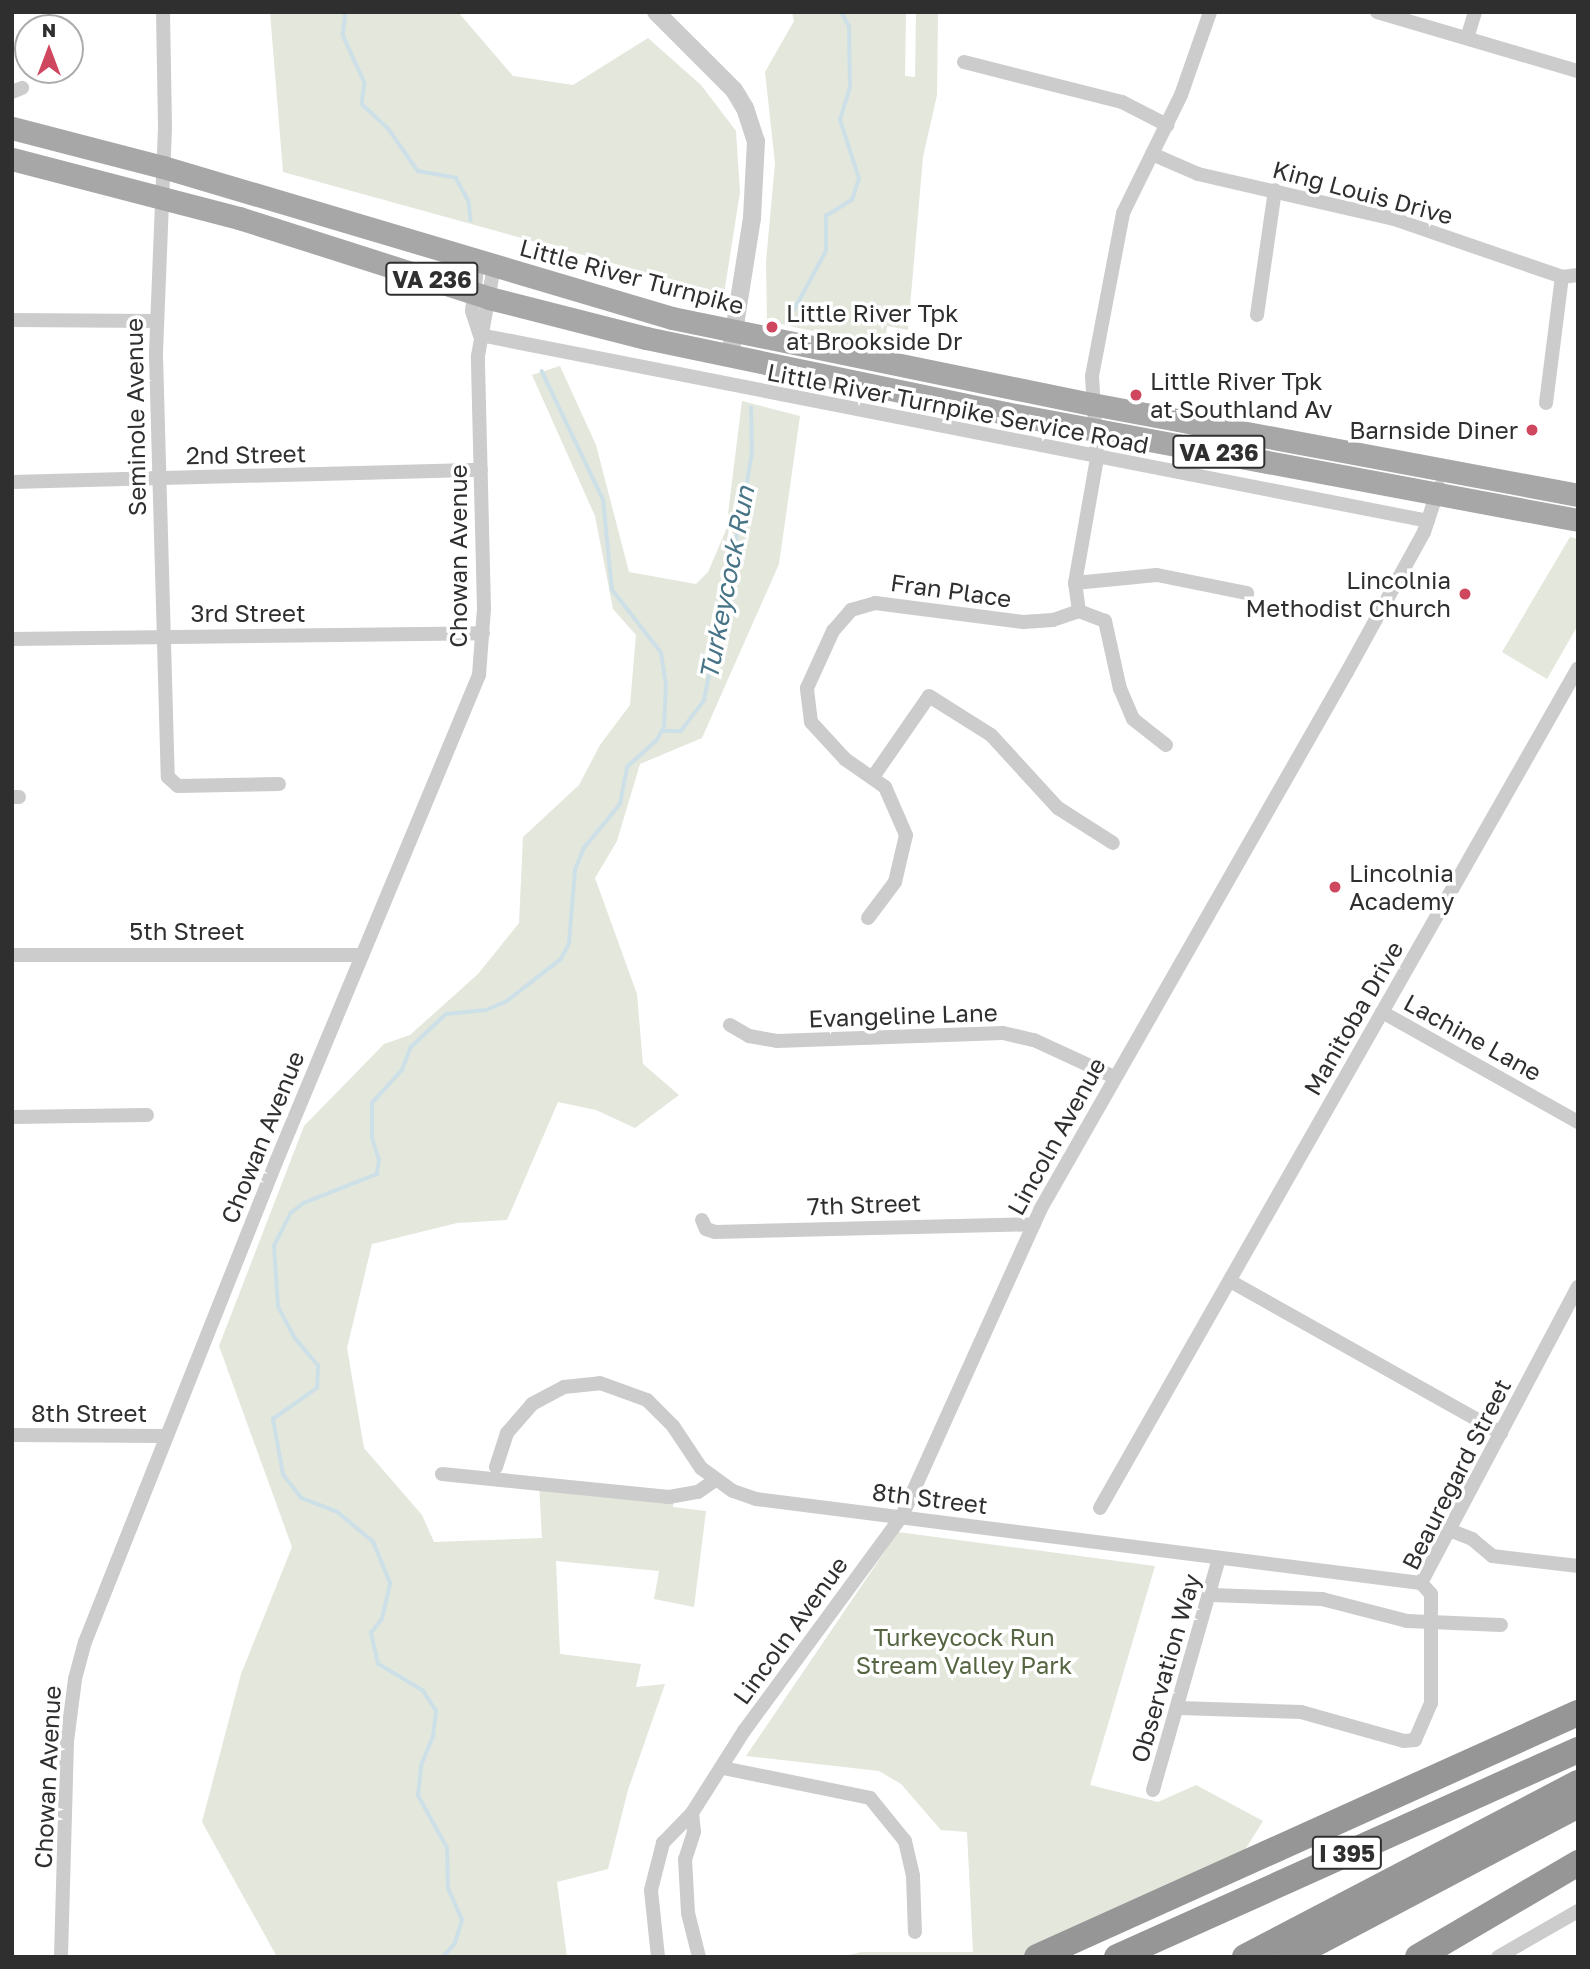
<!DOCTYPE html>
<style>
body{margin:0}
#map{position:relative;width:1590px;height:1969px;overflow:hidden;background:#fff;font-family:"Golos Text",sans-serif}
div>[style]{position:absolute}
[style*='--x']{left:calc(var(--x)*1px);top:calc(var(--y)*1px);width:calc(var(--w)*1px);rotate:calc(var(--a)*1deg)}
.green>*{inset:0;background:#e3e7dc}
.stream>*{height:3.5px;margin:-1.75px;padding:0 1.75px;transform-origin:1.75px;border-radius:1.75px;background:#cde0e8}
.minor>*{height:14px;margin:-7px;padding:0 7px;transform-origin:7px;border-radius:7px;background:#ccc}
.tertiary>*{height:18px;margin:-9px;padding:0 9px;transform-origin:9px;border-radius:9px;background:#ccc}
.primary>*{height:23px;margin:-11.5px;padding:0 11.5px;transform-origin:11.5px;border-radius:11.5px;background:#a7a7a7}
.motorway>*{height:26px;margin:-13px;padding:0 13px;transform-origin:13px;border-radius:13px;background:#969696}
.dots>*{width:19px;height:19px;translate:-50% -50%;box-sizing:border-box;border:4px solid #fff;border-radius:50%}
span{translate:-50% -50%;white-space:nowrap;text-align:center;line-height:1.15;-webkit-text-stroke:7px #fff;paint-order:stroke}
.shield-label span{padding:2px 5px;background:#fff;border:2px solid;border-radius:5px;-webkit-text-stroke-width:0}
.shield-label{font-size:23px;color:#2f2f2f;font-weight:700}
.street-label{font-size:24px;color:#2f2f2f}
.poi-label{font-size:24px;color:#2f2f2f}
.left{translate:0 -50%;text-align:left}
.right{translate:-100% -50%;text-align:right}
.park-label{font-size:24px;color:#566542}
.water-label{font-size:26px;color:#477487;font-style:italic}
.frame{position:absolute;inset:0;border:14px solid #2f2f2f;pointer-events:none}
.north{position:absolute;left:14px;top:14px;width:70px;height:70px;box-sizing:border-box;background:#fff;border:2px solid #acacac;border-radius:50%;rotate:0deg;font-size:19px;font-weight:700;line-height:28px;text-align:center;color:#2f2f2f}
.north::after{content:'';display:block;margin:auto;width:24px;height:32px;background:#cf475e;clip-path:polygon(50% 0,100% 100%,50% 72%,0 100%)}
</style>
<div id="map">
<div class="green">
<i style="clip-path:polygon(270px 12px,458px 12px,513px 76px,573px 85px,648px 38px,701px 85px,736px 131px,740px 192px,724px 294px,283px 172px)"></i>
<i style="clip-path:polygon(792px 12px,906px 12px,905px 76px,915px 77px,916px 12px,938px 12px,937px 95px,923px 157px,908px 330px,887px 326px,885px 347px,767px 321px,766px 262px,775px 163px,765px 72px,794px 21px)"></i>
<i style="clip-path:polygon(560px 366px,596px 445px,629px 572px,696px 584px,708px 572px,726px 530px,742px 401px,800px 416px,779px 564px,702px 738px,640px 764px,617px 841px,595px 878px,637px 994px,643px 1064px,679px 1095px,635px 1128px,596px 1110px,558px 1102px,507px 1220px,457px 1223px,372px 1244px,347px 1348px,364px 1448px,422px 1515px,434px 1542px,542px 1538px,539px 1483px,674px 1499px,673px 1507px,706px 1511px,694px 1607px,654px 1599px,659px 1571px,556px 1561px,560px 1654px,641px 1664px,636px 1687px,665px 1684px,628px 1790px,608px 1869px,557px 1882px,567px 1957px,277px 1957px,202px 1822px,241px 1674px,292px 1547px,219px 1346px,304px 1126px,384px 1044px,410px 1035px,478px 974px,519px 923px,523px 837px,579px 785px,600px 745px,630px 705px,636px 635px,613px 609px,595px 516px,532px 375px)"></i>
<i style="clip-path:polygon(1570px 537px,1578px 539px,1578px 625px,1547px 679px,1502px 652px)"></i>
<i style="clip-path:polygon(898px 1532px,1155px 1566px,1090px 1785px,1158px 1802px,1196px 1785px,1263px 1821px,1226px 1880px,1064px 1957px,841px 1957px,861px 1952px,973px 1952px,967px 1832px,941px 1830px,901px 1784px,879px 1771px,746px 1756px)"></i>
</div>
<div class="stream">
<i style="--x:346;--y:12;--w:23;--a:97"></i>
<i style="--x:343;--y:35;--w:53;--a:65.4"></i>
<i style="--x:365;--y:83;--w:21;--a:98"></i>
<i style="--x:362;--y:104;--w:35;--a:43"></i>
<i style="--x:388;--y:128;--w:52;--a:55.1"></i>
<i style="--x:418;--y:171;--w:39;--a:10"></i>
<i style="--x:456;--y:178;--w:26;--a:61"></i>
<i style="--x:469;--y:201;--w:19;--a:84"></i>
<i style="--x:794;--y:310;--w:67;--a:-61.5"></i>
<i style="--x:826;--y:251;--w:35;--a:-90"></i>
<i style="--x:826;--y:216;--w:31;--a:-32"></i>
<i style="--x:852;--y:200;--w:22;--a:-72"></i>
<i style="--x:859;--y:179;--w:62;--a:-107.9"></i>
<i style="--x:840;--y:120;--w:34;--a:-73"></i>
<i style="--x:850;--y:88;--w:61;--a:-90.9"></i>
<i style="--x:849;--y:27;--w:17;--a:-118"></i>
<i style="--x:662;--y:731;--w:19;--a:0"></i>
<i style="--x:681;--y:731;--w:39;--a:-53"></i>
<i style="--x:704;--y:700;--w:204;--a:-78.7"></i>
<i style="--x:744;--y:500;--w:49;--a:-80.5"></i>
<i style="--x:752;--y:452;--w:44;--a:-91.3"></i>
<i style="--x:443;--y:1957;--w:18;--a:-49"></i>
<i style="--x:455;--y:1943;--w:24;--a:-73"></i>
<i style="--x:462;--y:1920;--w:34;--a:-114"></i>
<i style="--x:448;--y:1889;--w:41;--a:-91.4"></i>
<i style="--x:447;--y:1848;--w:60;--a:-119.1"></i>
<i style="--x:418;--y:1796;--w:30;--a:-84"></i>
<i style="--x:421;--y:1766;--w:31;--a:-68"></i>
<i style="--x:433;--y:1737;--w:26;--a:-83"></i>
<i style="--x:436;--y:1711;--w:24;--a:-123"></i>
<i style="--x:423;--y:1691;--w:52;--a:-149"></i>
<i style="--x:378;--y:1664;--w:32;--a:-103"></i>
<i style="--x:371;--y:1633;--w:18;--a:-52"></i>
<i style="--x:382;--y:1619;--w:37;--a:-77"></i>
<i style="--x:390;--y:1583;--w:44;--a:-112.5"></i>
<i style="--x:373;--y:1542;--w:47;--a:-140.2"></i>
<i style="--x:337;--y:1512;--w:39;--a:-159"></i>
<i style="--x:301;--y:1498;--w:29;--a:-128"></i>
<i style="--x:283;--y:1475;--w:57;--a:-100.1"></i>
<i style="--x:273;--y:1419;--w:54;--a:-35.2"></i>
<i style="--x:317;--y:1388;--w:22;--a:-87"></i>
<i style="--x:318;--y:1366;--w:35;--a:-130"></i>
<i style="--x:295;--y:1339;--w:36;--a:-118"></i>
<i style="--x:278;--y:1307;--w:61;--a:-93.8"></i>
<i style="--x:274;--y:1246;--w:37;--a:-63"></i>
<i style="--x:291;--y:1213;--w:16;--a:-38"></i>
<i style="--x:304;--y:1203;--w:79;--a:-21.7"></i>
<i style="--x:377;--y:1174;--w:14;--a:-82"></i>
<i style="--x:379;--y:1160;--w:23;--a:-108"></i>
<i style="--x:372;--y:1138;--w:35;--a:-90"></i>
<i style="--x:372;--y:1103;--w:45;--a:-47.7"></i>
<i style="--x:402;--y:1070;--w:25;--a:-69"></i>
<i style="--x:411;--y:1047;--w:48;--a:-43.3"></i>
<i style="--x:446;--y:1014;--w:40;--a:-5.7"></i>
<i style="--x:486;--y:1010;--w:23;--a:-23"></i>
<i style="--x:507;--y:1001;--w:68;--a:-37.9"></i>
<i style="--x:561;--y:959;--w:18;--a:-63"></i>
<i style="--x:569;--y:943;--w:73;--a:-85.3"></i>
<i style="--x:575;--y:870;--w:24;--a:-68"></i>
<i style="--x:584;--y:848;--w:57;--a:-50.7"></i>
<i style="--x:620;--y:804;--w:38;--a:-79"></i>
<i style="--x:627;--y:767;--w:40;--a:-42"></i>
<i style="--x:657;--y:740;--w:15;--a:-62"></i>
<i style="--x:664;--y:727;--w:42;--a:-87.3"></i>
<i style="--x:666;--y:685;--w:32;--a:-99"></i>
<i style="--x:661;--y:653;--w:80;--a:-127.9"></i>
<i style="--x:612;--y:590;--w:90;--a:-95.7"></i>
<i style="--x:603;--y:500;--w:142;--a:-115.5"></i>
</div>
<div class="minor">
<i style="--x:163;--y:12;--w:116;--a:89"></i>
<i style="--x:165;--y:128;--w:228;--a:92.3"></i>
<i style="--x:156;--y:356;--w:421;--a:88.4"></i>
<i style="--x:168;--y:777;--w:13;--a:42"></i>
<i style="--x:178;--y:786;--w:101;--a:-1.1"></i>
<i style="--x:1377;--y:12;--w:209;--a:16.4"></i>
<i style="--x:1468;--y:35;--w:24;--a:-73"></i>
<i style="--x:964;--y:62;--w:163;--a:14.2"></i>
<i style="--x:1122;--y:102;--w:51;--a:27.1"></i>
<i style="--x:12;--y:92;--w:11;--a:-22"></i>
<i style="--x:1152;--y:154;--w:50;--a:23.5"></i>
<i style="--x:1198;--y:174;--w:201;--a:12.9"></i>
<i style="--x:1394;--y:219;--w:178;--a:19"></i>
<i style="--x:1562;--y:277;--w:16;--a:-7"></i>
<i style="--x:478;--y:261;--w:50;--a:96.8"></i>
<i style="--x:472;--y:311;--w:25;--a:72"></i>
<i style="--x:1257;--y:315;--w:126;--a:-81.8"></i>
<i style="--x:12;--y:320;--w:144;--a:0.4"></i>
<i style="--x:480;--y:335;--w:966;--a:11.1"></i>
<i style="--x:1546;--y:403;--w:127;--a:-82.8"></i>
<i style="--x:12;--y:482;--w:469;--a:-1.5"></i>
<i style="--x:1075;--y:583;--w:82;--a:-5.6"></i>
<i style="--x:1157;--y:575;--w:92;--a:11.3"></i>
<i style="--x:12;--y:639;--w:471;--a:-0.7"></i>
<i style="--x:1166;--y:745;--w:42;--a:-141.8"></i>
<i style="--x:1133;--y:719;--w:33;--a:-113"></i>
<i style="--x:1120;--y:689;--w:70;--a:-102.4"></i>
<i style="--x:1105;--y:621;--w:28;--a:-159"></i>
<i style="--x:1079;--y:611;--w:28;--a:-98"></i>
<i style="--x:1075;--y:583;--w:127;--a:-80"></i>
<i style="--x:1097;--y:458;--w:82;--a:-93.5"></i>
<i style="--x:1092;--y:376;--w:166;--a:-79.2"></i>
<i style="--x:1123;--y:213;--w:131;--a:-63.8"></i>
<i style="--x:1181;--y:95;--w:88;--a:-70.7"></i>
<i style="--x:873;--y:777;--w:98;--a:-55.3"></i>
<i style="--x:929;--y:696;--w:73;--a:32.2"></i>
<i style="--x:991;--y:735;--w:99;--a:47.5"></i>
<i style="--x:1058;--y:808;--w:65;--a:32.5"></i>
<i style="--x:12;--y:797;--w:7;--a:0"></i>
<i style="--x:868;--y:918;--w:45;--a:-53.1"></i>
<i style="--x:895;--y:882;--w:48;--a:-76.8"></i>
<i style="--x:906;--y:835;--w:52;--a:-113.6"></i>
<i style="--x:885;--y:787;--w:49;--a:-145"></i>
<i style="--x:845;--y:759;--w:50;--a:-132.6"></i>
<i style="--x:811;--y:722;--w:34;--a:-97"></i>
<i style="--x:807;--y:688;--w:63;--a:-65.5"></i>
<i style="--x:833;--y:631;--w:28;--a:-49"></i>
<i style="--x:851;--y:610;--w:25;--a:-16"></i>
<i style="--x:875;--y:603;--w:149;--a:7.3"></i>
<i style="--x:1023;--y:622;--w:30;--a:-4"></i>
<i style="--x:1053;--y:620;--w:28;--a:-19"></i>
<i style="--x:12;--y:955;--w:350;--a:0"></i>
<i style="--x:1382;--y:1012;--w:225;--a:29.3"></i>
<i style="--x:730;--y:1025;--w:22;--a:30"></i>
<i style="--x:749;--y:1036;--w:28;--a:10"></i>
<i style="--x:777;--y:1041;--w:226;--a:-2"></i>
<i style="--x:1003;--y:1033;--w:32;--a:13"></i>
<i style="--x:1034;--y:1040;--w:88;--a:24.8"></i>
<i style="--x:12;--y:1117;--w:135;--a:-0.8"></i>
<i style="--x:702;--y:1220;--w:10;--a:66"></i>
<i style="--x:706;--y:1229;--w:9;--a:18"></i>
<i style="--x:715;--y:1232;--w:319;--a:-1.4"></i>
<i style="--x:1230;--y:1281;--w:311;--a:29.3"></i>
<i style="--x:12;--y:1435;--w:153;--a:0.4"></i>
<i style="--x:496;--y:1467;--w:36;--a:-72"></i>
<i style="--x:507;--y:1433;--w:38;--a:-49"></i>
<i style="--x:532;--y:1404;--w:36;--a:-28"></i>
<i style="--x:564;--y:1387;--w:36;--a:-6"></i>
<i style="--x:600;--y:1383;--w:50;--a:19.9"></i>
<i style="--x:647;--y:1400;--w:37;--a:45"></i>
<i style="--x:673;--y:1426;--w:50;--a:56.3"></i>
<i style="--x:701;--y:1468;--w:39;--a:36"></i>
<i style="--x:733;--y:1491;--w:24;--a:19"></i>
<i style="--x:756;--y:1499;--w:670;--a:7.2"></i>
<i style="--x:442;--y:1474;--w:228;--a:5.8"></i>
<i style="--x:669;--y:1497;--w:29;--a:-10"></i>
<i style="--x:698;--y:1492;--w:21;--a:-35"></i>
<i style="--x:1100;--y:1508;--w:966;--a:-60.36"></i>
<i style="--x:1449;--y:1530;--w:25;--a:21"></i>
<i style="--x:1472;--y:1539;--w:26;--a:40"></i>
<i style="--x:1492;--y:1556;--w:87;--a:6.6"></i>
<i style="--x:1421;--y:1583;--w:335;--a:-62.1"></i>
<i style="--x:1212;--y:1595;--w:110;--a:2.1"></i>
<i style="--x:1322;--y:1599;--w:88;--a:14.5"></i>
<i style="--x:1407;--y:1621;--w:94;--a:2.4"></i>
<i style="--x:1179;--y:1708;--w:122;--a:1.9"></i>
<i style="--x:1301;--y:1712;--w:107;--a:15.7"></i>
<i style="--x:1404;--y:1741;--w:11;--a:-5"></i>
<i style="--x:1415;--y:1740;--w:40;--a:-66.6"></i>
<i style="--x:1431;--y:1703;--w:109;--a:-90"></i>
<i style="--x:1431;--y:1594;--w:15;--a:-132"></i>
<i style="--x:723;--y:1768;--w:150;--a:11.5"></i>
<i style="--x:870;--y:1798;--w:55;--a:50.9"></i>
<i style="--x:905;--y:1841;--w:36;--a:77"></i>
<i style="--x:913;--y:1876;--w:56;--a:88"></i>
<i style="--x:1153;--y:1790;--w:240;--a:-74.1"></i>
<i style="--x:692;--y:1813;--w:19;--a:84"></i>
<i style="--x:694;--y:1832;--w:28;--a:108"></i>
<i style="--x:685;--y:1859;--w:54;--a:86.8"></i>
<i style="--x:688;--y:1913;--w:45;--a:76"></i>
<i style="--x:61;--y:1957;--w:216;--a:-88.4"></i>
<i style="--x:67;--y:1741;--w:63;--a:-82.6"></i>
<i style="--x:75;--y:1679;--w:38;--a:-75"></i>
<i style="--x:85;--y:1642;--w:517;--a:-68.3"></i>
<i style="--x:276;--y:1162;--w:528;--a:-67.37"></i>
<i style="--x:479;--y:675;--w:66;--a:-85.7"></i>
<i style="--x:484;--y:609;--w:253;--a:-91.4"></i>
<i style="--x:478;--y:356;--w:91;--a:-79.9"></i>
<i style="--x:658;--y:1957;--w:67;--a:-96"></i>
<i style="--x:651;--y:1890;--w:49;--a:-75.7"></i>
<i style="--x:663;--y:1843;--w:42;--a:-46"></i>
<i style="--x:692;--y:1813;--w:97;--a:-57.6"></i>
<i style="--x:744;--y:1731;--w:267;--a:-53.7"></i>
<i style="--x:902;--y:1516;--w:336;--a:-65.7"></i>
<i style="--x:1040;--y:1210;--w:619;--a:-60.29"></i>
<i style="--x:1347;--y:672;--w:160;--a:-61.2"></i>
<i style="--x:1424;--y:532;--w:47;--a:-71.6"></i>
<i style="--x:1498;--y:1957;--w:92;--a:-29.9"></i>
</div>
<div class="tertiary">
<i style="--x:656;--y:12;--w:110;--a:45"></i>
<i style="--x:734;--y:90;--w:21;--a:59"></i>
<i style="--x:745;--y:108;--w:35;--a:72"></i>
<i style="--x:756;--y:141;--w:77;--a:93"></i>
<i style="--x:752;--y:218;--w:141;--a:99"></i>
</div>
<div class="primary">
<i style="--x:12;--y:128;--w:156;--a:14.5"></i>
<i style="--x:163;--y:167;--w:531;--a:16.52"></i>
<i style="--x:672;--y:318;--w:429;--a:11.6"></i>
<i style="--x:1092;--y:404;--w:494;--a:10.6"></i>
<i style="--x:12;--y:159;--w:235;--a:14.6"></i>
<i style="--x:239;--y:218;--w:262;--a:17.7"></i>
<i style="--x:489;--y:298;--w:162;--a:14.3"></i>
<i style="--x:646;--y:338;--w:367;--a:11.8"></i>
<i style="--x:1005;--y:413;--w:583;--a:10.58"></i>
</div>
<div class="motorway">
<i style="--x:1037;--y:1957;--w:593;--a:-24.28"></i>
<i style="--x:1117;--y:1957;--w:505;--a:-24.18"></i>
<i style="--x:1245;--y:1957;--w:376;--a:-27.6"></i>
<i style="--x:1290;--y:1957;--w:326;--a:-27.8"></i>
<i style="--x:1418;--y:1957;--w:186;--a:-30.4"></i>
</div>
<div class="dots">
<i style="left:772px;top:327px;background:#cf475e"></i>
<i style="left:1136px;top:395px;background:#cf475e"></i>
<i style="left:1532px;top:430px;background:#cf475e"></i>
<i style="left:1465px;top:594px;background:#cf475e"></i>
<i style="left:1335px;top:887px;background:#cf475e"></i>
</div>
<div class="shield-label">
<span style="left:432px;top:279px">VA 236</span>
<span style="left:1219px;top:452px">VA 236</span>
<span style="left:1347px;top:1853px">I 395</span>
</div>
<div class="street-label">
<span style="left:1363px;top:192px;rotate:15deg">King Louis Drive</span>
<span style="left:632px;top:276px;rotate:15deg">Little River Turnpike</span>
<span style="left:958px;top:408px;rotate:11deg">Little River Turnpike Service Road</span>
<span style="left:135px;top:417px;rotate:-91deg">Seminole Avenue</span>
<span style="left:246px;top:454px;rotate:-1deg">2nd Street</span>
<span style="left:458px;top:556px;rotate:-90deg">Chowan Avenue</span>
<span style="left:951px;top:590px;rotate:8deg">Fran Place</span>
<span style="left:248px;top:613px">3rd Street</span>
<span style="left:187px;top:931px">5th Street</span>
<span style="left:903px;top:1015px;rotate:-2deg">Evangeline Lane</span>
<span style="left:1353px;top:1018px;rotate:-60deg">Manitoba Drive</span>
<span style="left:1473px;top:1037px;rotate:29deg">Lachine Lane</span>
<span style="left:1056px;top:1136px;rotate:-61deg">Lincoln Avenue</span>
<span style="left:262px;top:1137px;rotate:-68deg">Chowan Avenue</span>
<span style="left:864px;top:1204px;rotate:-2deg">7th Street</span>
<span style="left:89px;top:1413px">8th Street</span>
<span style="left:1456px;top:1474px;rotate:-63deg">Beauregard Street</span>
<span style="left:930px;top:1498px;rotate:7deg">8th Street</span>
<span style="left:790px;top:1630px;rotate:-54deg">Lincoln Avenue</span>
<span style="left:1165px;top:1668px;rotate:-74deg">Observation Way</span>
<span style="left:47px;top:1777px;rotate:-87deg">Chowan Avenue</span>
</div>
<div class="poi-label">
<span class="left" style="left:786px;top:327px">Little River Tpk<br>at Brookside Dr</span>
<span class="left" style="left:1150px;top:395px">Little River Tpk<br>at Southland Av</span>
<span class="right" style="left:1518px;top:430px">Barnside Diner</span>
<span class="right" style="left:1451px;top:594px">Lincolnia<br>Methodist Church</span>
<span class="left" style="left:1349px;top:887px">Lincolnia<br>Academy</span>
</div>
<div class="park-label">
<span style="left:964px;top:1651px">Turkeycock Run<br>Stream Valley Park</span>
</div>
<div class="water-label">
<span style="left:727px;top:583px;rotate:-79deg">Turkeycock Run</span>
</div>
<div class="frame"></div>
<div class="north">N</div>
</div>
